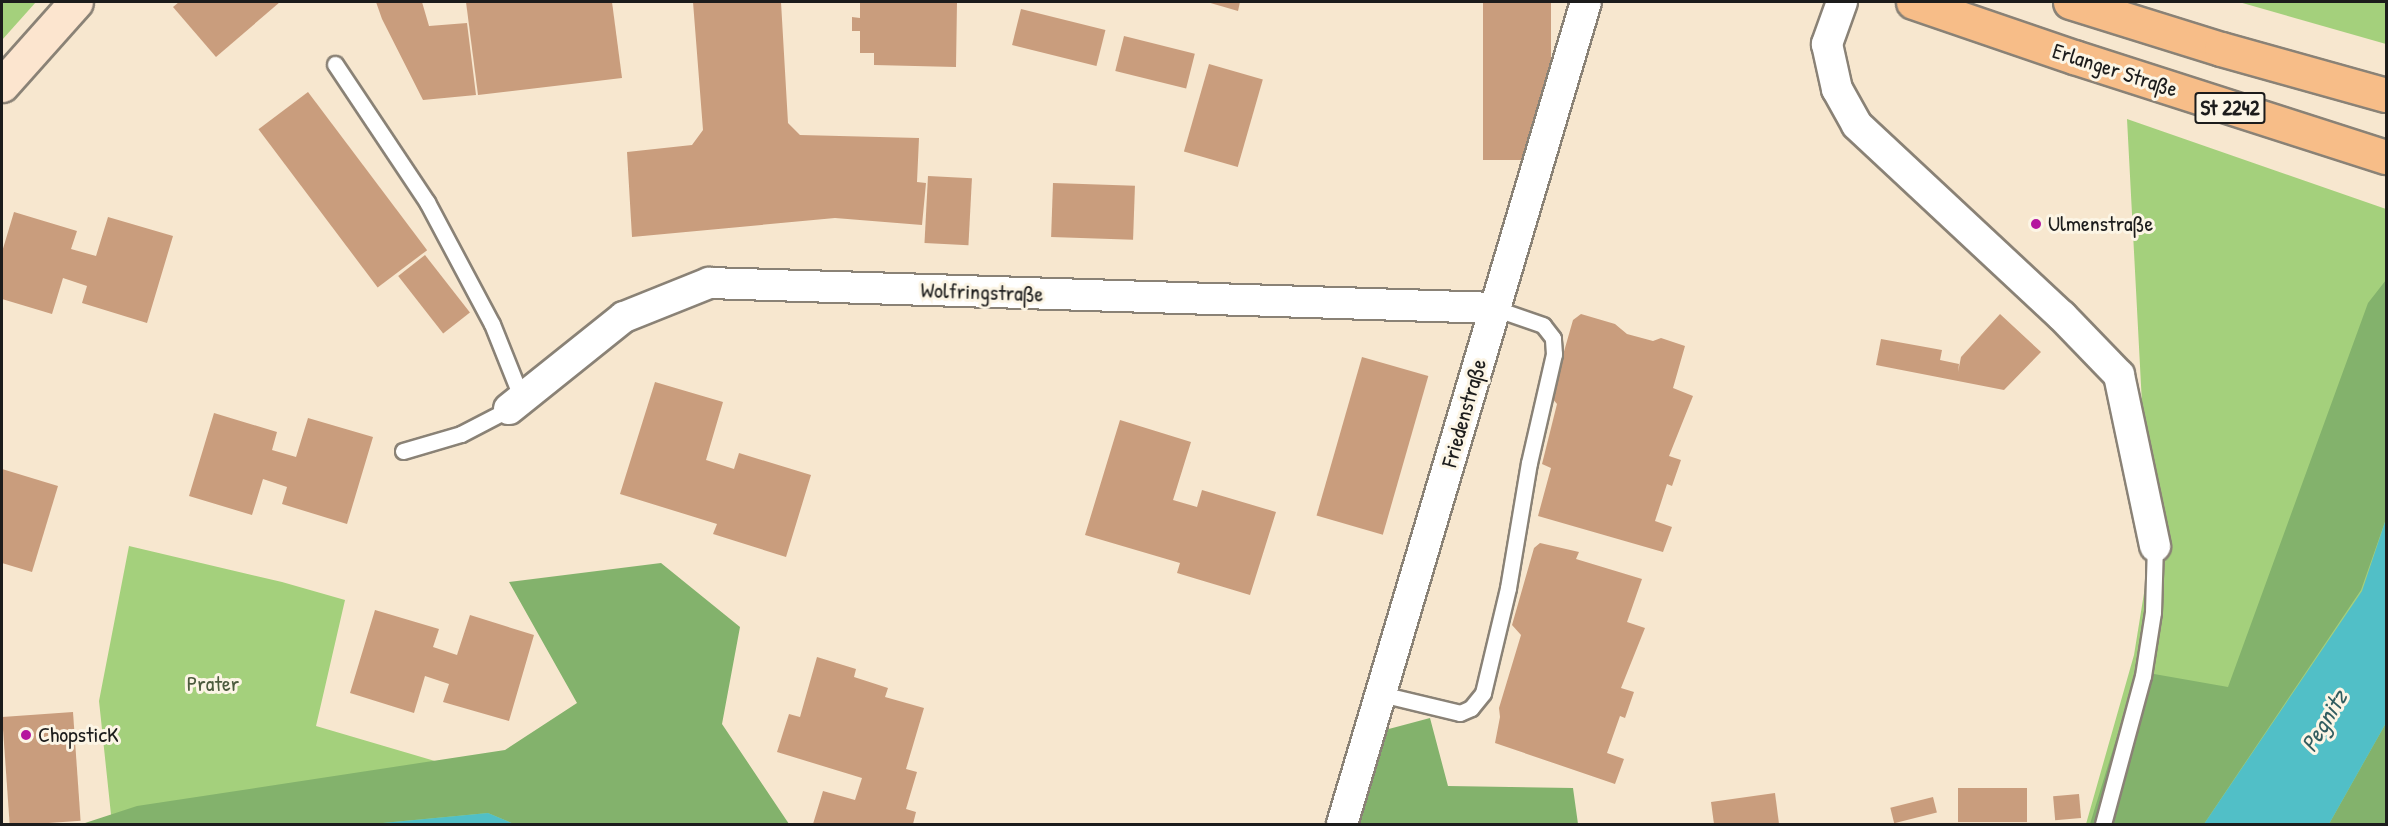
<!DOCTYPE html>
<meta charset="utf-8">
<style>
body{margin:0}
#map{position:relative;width:2388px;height:826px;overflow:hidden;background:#f7e7cf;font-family:"Patrick Hand",sans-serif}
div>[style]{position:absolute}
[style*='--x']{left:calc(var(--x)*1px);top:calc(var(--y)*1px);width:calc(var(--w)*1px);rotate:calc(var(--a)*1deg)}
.green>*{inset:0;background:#a4d07c}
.forest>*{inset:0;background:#83b26c}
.water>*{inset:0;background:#51bfc7}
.building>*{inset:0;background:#c99d7d;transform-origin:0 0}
.roads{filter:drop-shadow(2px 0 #8a8276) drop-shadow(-2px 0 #8a8276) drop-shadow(0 2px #8a8276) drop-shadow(0 -2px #8a8276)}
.service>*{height:15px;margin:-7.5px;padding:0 7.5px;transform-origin:7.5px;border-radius:7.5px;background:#fff}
.minor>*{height:30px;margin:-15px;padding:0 15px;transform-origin:15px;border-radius:15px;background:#fff}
.secondary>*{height:33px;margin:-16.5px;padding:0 16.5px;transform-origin:16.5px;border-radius:16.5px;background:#fce5cf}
.primary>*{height:33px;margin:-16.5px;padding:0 16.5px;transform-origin:16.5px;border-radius:16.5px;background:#f7bd88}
.dots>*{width:16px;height:16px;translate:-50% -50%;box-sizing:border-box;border:3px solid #fcf5e5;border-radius:50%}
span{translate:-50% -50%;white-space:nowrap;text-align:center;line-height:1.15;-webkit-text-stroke:6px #fcf5e5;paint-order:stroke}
.shield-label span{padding:2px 4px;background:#fcf5e5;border:2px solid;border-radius:4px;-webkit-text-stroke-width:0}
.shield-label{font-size:21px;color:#1c1c1c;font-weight:700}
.street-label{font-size:22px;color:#1c1c1c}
.poi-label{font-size:22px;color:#1c1c1c}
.left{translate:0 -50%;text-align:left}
.park-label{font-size:22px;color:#4c5b3e}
.water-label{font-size:24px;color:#315d60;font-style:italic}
.frame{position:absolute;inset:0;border:3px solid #1c1c1c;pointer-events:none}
</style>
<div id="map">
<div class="green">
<i style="clip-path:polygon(2px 2px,36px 2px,2px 40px)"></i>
<i style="clip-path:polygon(2239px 2px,2386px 2px,2386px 44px)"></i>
<i style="clip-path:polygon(2127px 119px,2386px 209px,2386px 824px,2086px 824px,2134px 655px,2150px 556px)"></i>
<i style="clip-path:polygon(129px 546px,282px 582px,345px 600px,316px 726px,598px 809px,606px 824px,112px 824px,99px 701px)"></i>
</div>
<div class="forest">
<i style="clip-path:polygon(2386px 280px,2386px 519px,2361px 590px,2204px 824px,2090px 824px,2137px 671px,2228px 687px,2368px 303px)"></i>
<i style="clip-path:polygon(661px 563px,740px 627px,722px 724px,789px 824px,514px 824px,488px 813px,372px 824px,82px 824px,137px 806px,505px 750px,577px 703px,509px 582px)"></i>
<i style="clip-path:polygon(1430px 718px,1448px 786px,1573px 788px,1578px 824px,1339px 824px,1370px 734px)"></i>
<i style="clip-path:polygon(2386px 723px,2386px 824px,2329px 824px)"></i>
</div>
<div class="water">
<i style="clip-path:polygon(2386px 519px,2386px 723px,2329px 824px,2204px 824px,2362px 591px)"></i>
<i style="clip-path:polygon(488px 813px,514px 824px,372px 824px)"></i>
</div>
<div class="building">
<i style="clip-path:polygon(179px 2px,280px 2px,216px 57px,173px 7px)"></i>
<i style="clip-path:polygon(376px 2px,422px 2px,429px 26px,467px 23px,476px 95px,423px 100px,382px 19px)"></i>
<i style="clip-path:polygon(466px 2px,612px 2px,622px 78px,478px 95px)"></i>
<i style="clip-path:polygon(693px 2px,781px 2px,788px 123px,800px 135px,919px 138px,917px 182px,926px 183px,922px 225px,835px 218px,632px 237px,627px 152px,692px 145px,703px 130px)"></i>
<i style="clip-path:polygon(860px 2px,957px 2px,956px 67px,874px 65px,874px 53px,860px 53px,860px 31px,852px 31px,852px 17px,860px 18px)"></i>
<i style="clip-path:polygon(1207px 2px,1240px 2px,1238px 11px)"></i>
<i style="left:1483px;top:2px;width:68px;height:158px"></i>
<i style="left:1021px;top:9px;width:87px;height:37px;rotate:14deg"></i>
<i style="left:1124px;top:36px;width:73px;height:36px;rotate:14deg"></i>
<i style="left:1209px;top:64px;width:56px;height:91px;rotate:16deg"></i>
<i style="left:308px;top:92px;width:198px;height:62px;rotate:53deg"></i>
<i style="left:928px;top:176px;width:44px;height:67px;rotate:3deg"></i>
<i style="left:1053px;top:183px;width:82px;height:54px;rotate:2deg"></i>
<i style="clip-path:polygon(14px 212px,77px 231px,71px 249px,96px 256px,108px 217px,173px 236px,147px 323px,82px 303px,87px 286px,63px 278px,52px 314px,2px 299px,2px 252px)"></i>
<i style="left:425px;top:255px;width:73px;height:34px;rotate:52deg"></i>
<i style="clip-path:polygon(1581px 314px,1615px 324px,1627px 334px,1653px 341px,1661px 338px,1685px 346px,1673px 388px,1693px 396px,1669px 456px,1681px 460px,1672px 486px,1667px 484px,1655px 521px,1672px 527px,1663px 552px,1538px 516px,1551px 468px,1542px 464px,1557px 404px,1551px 397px,1573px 320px)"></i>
<i style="clip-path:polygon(2000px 314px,2041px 352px,2004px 390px,1876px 365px,1881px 339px,1942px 350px,1940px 360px,1959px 364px,1958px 372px,1961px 357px)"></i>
<i style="left:1362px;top:357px;width:69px;height:165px;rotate:16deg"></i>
<i style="clip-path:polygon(655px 382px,723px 402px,706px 460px,734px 469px,739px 453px,811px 475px,786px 557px,713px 534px,717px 524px,620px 494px)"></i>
<i style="clip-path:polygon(214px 413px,277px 432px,272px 450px,296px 457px,308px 418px,373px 437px,347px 524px,282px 504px,287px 487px,263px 479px,252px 515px,189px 496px)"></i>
<i style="clip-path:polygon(1120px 420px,1191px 442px,1173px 500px,1197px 507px,1202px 490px,1276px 512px,1250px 595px,1177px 573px,1180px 563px,1085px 535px)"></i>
<i style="clip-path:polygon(2px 469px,58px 486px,32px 572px,2px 563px)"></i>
<i style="clip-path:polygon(1540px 543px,1579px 552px,1576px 559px,1642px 579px,1627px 622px,1645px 628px,1621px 688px,1634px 692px,1625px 718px,1620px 716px,1607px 753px,1624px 759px,1615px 784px,1495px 743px,1500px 717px,1499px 708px,1521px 635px,1512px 625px,1534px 548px)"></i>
<i style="clip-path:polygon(375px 610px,439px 629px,433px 647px,457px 655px,470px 615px,534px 635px,509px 721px,443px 702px,449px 684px,425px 676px,414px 713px,350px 693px)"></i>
<i style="clip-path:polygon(817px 657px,856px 669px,854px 677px,888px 688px,885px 697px,924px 708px,906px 769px,917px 772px,906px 809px,916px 812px,913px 824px,813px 824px,823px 791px,855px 800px,862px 778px,777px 752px,789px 714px,800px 717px)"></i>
<i style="left:73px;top:712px;width:109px;height:71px;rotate:86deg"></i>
<i style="left:2027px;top:788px;width:34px;height:69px;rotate:90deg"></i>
<i style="clip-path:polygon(1775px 793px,1779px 824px,1714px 824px,1711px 802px)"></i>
<i style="left:2079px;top:794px;width:24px;height:26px;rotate:85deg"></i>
<i style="left:1933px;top:797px;width:16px;height:44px;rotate:76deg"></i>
</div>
<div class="roads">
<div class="service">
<i style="--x:335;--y:64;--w:166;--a:56.3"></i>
<i style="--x:427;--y:202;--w:138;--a:62"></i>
<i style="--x:492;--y:324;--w:81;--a:68.2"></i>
<i style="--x:403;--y:451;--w:60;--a:-16.3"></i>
<i style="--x:461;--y:434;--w:54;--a:-27.5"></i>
<i style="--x:1381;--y:694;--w:81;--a:13.5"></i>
<i style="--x:1460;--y:713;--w:12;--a:-24"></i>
<i style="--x:1471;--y:708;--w:19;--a:-51"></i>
<i style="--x:1483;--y:693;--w:108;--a:-76.6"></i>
<i style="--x:1508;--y:588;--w:127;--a:-80.5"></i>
<i style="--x:1529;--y:463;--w:112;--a:-77.1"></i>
<i style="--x:1554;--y:354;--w:16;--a:-94"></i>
<i style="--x:1553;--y:338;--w:16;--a:-128"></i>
<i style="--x:1543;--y:325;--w:52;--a:-160.9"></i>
<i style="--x:2103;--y:824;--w:153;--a:-74.9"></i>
<i style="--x:2143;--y:676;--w:65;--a:-81.1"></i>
<i style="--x:2153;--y:612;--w:66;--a:-88.3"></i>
</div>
<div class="minor">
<i style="--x:1842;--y:2;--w:45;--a:109.7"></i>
<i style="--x:1827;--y:44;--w:46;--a:77.5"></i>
<i style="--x:1837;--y:89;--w:41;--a:60.9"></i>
<i style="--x:1857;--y:125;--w:280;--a:43"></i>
<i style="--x:2062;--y:316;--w:82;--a:46"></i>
<i style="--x:2119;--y:375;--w:175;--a:78.1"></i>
<i style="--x:509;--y:409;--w:147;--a:-38.7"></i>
<i style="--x:624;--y:317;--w:92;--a:-21.8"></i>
<i style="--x:709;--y:283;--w:785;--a:1.82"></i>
<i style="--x:1342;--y:824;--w:857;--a:-73.47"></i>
</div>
<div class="secondary">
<i style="--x:2;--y:85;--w:111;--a:-48.3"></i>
</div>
<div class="primary">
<i style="--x:1913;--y:2;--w:170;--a:18.9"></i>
<i style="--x:2074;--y:57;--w:328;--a:17.8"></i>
<i style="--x:2070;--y:2;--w:158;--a:17.3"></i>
<i style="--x:2221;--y:49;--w:171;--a:15.6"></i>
</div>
</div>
<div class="dots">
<i style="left:2036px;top:224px;background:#b5179e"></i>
<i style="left:26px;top:735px;background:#b5179e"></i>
</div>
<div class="shield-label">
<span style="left:2230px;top:108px">St 2242</span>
</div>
<div class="street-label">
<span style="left:2115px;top:70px;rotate:18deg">Erlanger Straße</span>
<span style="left:982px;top:292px;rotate:2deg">Wolfringstraße</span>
<span style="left:1464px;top:413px;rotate:-74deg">Friedenstraße</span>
</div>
<div class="poi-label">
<span class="left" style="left:2048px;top:224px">Ulmenstraße</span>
<span class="left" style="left:38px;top:735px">ChopsticK</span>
</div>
<div class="park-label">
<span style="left:213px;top:684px">Prater</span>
</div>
<div class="water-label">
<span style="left:2324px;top:721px;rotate:-59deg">Pegnitz</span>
</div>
<div class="frame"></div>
</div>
